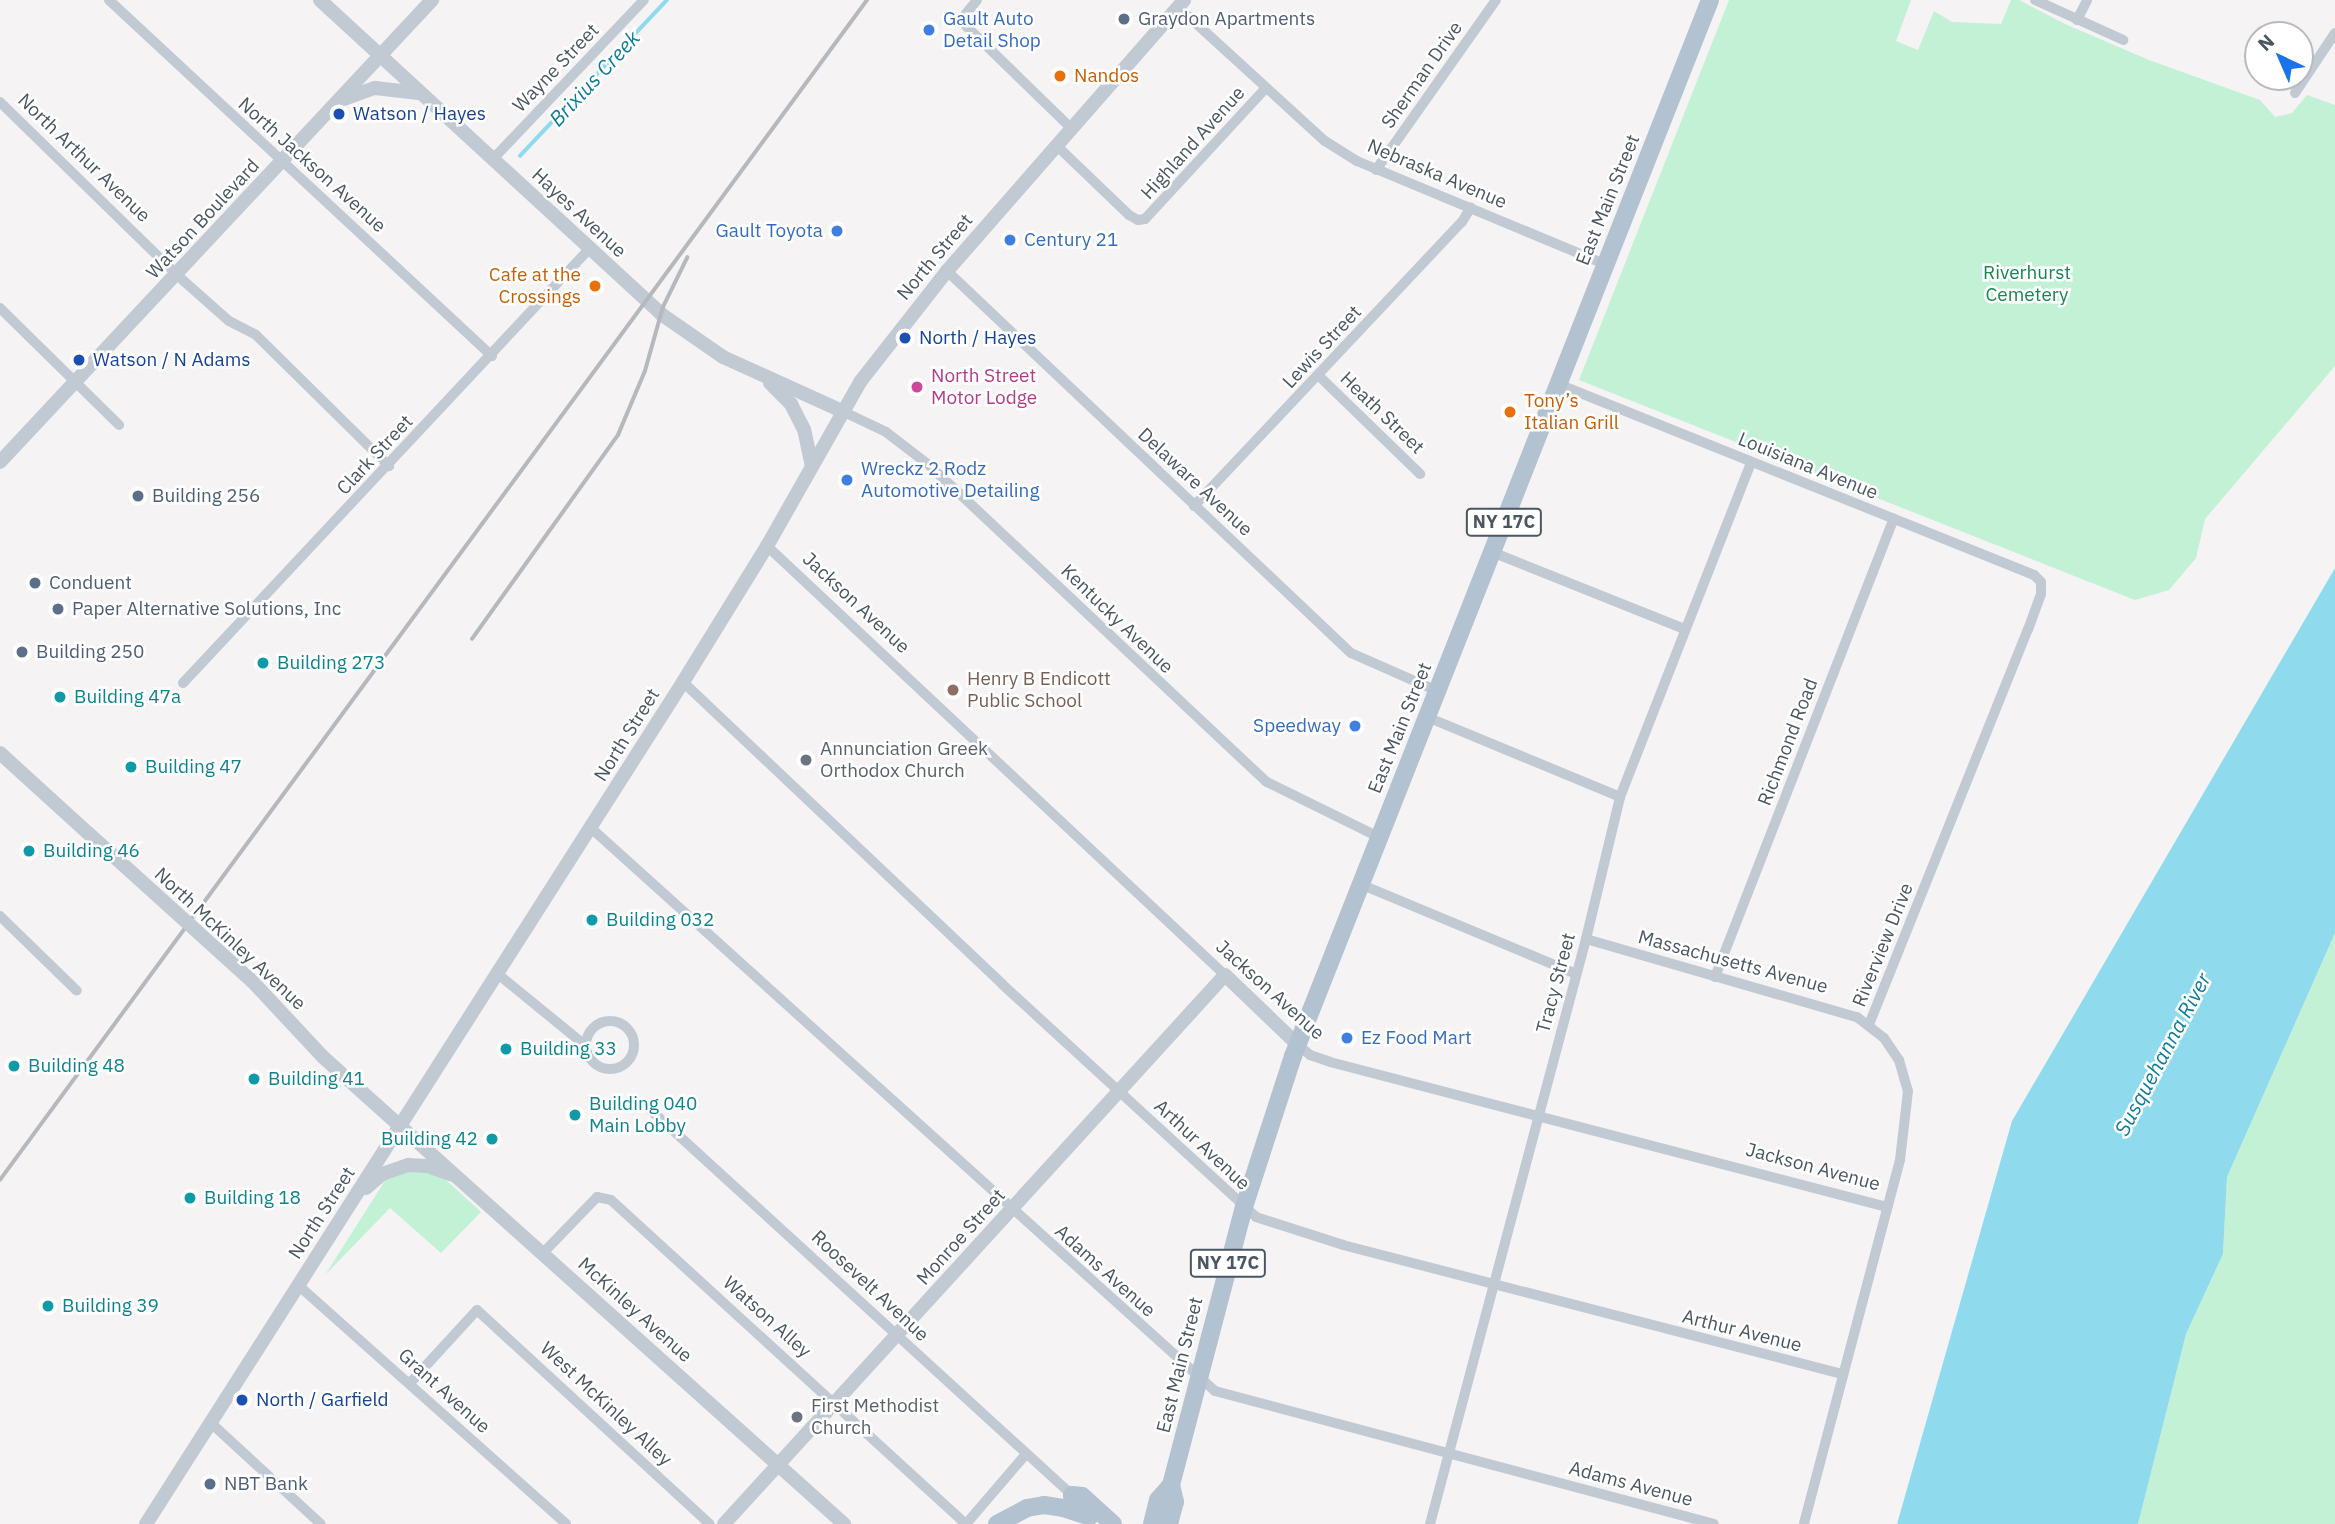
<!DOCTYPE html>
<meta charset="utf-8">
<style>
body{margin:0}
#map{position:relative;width:2335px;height:1524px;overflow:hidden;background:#f5f3f3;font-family:"IBM Plex Sans",sans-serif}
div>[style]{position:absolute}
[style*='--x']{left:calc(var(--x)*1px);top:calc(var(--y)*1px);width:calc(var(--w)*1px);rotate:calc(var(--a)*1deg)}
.green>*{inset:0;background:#c3f1d5}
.water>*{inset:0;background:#90daee}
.stream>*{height:3.5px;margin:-1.75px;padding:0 1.75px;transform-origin:1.75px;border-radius:1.75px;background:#90daee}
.minor>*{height:10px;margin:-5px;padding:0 5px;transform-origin:5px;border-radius:5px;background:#c1cad2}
.minor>.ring{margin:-5px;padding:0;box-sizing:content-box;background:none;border:10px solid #c1cad2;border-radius:50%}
.tertiary>*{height:14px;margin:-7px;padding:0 7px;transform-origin:7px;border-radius:7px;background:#c1cad2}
.primary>*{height:18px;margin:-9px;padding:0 9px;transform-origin:9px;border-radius:9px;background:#b3c2d1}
.rail>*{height:3.5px;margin:-1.75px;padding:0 1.75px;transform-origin:1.75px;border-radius:1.75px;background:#b5b8bd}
.tertiary-bridge>*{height:14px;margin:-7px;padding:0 7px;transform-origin:7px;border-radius:7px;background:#c1cad2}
.dots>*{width:19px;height:19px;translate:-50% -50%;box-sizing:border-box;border:4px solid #fff;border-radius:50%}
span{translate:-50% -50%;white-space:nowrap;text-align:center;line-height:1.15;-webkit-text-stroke:5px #fff;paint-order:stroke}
.shield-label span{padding:2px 5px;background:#fff;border:2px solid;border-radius:5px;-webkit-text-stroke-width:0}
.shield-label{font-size:18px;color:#4a5661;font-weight:700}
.shop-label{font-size:19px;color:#366cbe}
.left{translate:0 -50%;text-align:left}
.right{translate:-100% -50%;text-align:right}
.service-label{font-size:19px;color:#4e5e75}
.street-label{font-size:19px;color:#4a5661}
.food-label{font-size:19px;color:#c56008}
.transit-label{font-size:19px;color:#164399}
.park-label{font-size:19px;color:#17864f}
.hotel-label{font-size:19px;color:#b23c85}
.culture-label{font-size:19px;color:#0d838f}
.education-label{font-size:19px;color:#785e54}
.worship-label{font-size:19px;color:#5b616d}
.water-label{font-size:21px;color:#0c7c9b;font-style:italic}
.north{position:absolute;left:2244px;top:21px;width:70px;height:70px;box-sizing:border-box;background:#fff;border:2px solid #b7bbc0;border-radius:50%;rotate:316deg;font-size:19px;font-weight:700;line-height:28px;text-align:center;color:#4a5661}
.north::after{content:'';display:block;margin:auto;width:24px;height:32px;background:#1a73e8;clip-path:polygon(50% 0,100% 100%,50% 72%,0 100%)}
</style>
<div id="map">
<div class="green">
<i style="clip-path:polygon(1729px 0,1911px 0,1896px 41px,1918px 50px,1934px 11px,1952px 22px,2001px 24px,2011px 0,2019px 0,2065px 24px,2149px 60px,2260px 100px,2275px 117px,2292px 113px,2307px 95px,2335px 105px,2335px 366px,2205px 519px,2196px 558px,2169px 590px,2135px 600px,1579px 380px)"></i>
<i style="clip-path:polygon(2335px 933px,2335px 1524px,2138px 1524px,2186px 1334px,2223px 1254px,2227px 1177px)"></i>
<i style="clip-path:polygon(398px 1168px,434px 1169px,481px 1212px,441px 1253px,390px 1208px,325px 1275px,388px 1176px)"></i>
</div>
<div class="water">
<i style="clip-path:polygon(2335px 568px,2335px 933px,2227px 1177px,2223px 1254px,2186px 1334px,2138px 1524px,1897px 1524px,2012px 1121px)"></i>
</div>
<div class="stream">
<i style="--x:520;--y:156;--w:214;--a:-46.7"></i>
</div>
<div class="minor">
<i style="--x:109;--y:0;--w:523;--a:42.91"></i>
<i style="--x:977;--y:0;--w:19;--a:129"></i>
<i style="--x:965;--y:15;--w:11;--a:85"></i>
<i style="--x:966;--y:26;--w:146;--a:44.2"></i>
<i style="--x:2035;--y:0;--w:97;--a:24.4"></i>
<i style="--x:1178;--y:7;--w:199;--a:42.4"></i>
<i style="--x:1325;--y:141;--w:38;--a:32"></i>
<i style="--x:1357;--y:161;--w:269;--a:22.6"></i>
<i style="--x:2077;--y:20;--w:22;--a:-63"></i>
<i style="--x:2295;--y:93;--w:72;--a:-56.3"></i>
<i style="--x:0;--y:102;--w:248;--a:44.3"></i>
<i style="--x:177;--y:275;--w:69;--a:41.5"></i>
<i style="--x:229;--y:321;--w:30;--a:27"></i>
<i style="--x:256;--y:335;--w:187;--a:44.6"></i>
<i style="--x:1056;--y:145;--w:101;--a:43.8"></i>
<i style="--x:1129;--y:215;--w:10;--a:29"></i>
<i style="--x:1138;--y:220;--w:7;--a:-8"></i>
<i style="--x:1145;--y:219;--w:177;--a:-47.3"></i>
<i style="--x:493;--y:159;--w:219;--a:-46.5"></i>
<i style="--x:1376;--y:170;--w:208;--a:-54.8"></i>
<i style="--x:947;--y:271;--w:556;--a:43.4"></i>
<i style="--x:1351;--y:653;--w:94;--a:23.8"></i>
<i style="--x:0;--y:308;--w:167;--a:44.5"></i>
<i style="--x:1319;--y:376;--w:141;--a:44.1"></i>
<i style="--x:1558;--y:384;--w:513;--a:21.86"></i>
<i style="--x:2034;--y:575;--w:10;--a:45"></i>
<i style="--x:2041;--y:582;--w:12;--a:90"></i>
<i style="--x:2041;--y:594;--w:37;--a:110"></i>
<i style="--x:2028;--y:629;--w:427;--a:111.9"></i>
<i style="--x:842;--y:411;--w:49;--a:25.5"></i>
<i style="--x:886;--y:432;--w:54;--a:37.5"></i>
<i style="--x:929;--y:465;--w:463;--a:43.2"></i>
<i style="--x:1267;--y:782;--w:125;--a:26.2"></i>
<i style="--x:1194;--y:506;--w:390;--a:-46.7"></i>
<i style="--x:1462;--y:222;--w:17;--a:-59"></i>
<i style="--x:767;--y:546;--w:628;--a:43.13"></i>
<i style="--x:1492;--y:552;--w:208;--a:21.8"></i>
<i style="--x:683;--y:682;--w:439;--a:43.4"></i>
<i style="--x:1002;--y:984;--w:345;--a:42.5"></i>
<i style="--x:1256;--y:1217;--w:91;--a:17.8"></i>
<i style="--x:1343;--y:1245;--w:515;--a:14.49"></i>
<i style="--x:183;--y:683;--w:596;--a:-46.9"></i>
<i style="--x:1427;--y:717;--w:209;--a:22.5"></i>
<i style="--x:591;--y:828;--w:840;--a:42.06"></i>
<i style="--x:1215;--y:1391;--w:516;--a:14.92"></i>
<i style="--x:1360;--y:884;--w:234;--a:22.6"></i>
<i style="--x:0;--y:916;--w:107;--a:44.2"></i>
<i style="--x:1586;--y:939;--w:282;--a:16.1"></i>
<i style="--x:1857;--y:1017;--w:34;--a:38"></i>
<i style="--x:1884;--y:1038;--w:27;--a:56"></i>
<i style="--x:1899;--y:1060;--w:32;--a:74"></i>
<i style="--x:1908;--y:1091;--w:69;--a:96.6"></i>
<i style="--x:1900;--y:1160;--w:376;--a:104.8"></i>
<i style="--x:499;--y:975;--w:112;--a:39.2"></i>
<i style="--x:1715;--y:977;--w:492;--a:-68.7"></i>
<i class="ring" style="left:586px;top:1021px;width:38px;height:38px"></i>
<i style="--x:1297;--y:1044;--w:17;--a:40"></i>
<i style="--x:1310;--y:1055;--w:21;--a:19"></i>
<i style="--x:1330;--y:1062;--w:576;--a:14.59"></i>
<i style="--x:643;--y:1103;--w:581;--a:42.42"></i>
<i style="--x:543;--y:1253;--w:78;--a:-46"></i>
<i style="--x:597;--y:1197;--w:14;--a:12"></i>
<i style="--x:611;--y:1200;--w:481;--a:42.4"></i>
<i style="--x:298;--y:1285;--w:359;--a:41.7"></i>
<i style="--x:410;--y:1383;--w:99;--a:-47.5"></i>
<i style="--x:477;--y:1310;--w:316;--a:42.6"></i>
<i style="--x:211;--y:1423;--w:149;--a:42.6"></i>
<i style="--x:966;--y:1524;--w:92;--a:-49.4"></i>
<i style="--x:1430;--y:1524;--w:605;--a:-75.07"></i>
<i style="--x:1586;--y:939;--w:146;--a:-76.5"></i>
<i style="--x:1620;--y:797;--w:359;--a:-68.6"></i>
</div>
<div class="tertiary">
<i style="--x:320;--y:0;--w:464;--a:42.6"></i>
<i style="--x:661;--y:314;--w:75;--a:34.7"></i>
<i style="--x:723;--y:357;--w:131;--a:24.4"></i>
<i style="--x:344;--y:99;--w:33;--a:-20"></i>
<i style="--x:375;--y:88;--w:44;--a:6.5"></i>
<i style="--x:770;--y:383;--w:30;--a:45"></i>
<i style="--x:791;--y:404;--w:28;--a:63"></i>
<i style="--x:804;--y:429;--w:38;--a:78"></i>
<i style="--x:0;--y:462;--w:633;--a:-46.92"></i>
<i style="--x:0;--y:753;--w:119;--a:42.3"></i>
<i style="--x:253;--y:982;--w:103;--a:47"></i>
<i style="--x:323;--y:1057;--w:700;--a:41.87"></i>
<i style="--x:366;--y:1188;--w:21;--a:-41"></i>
<i style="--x:382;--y:1174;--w:28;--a:-19"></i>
<i style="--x:408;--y:1165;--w:19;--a:3"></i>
<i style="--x:427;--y:1166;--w:28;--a:19"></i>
<i style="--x:146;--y:1524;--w:999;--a:-57.47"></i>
<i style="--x:683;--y:682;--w:160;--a:-58.3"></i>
<i style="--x:767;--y:546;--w:189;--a:-60.4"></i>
<i style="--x:860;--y:382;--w:141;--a:-51.9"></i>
<i style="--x:947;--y:271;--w:360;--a:-48.8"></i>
<i style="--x:724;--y:1524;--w:743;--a:-47.62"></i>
<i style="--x:1225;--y:975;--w:100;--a:43.8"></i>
</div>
<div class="primary">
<i style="--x:1087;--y:1515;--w:18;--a:-137"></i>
<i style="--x:1074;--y:1503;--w:8;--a:-104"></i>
<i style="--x:1072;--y:1495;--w:10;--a:6"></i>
<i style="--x:1082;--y:1496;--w:42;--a:42.1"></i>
<i style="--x:997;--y:1524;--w:34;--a:-28"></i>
<i style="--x:1027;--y:1508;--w:17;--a:-10"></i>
<i style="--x:1044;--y:1505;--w:19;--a:9"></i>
<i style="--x:1063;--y:1508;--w:28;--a:18"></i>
<i style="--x:1152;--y:1524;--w:25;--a:-76"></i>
<i style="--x:1158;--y:1500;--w:20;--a:-49"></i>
<i style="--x:1171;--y:1485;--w:287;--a:-75.3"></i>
<i style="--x:1244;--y:1207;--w:159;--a:-72"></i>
<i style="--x:1293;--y:1056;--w:1135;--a:-68.45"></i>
<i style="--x:1169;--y:1524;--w:23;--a:-75"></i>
<i style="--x:1175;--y:1502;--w:17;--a:-103"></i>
</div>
<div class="rail">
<i style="--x:472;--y:639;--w:251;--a:-54.4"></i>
<i style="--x:618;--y:435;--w:69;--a:-67.1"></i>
<i style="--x:645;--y:371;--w:66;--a:-74.3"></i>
<i style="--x:663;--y:307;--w:55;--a:-63.9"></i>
<i style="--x:0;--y:1180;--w:1464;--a:-53.69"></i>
</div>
<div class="tertiary-bridge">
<i style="--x:88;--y:833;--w:222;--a:42.1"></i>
</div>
<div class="dots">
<i style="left:1124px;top:19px;background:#5c6f8a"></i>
<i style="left:929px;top:30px;background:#3f7fe0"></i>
<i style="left:1060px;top:76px;background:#e8710a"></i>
<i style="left:339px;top:114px;background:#1a4fb4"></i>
<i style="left:837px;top:231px;background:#3f7fe0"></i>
<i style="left:1010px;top:240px;background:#3f7fe0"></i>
<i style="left:595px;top:286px;background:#e8710a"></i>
<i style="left:905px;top:338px;background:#1a4fb4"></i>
<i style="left:79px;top:360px;background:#1a4fb4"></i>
<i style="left:917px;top:387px;background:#d1479c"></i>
<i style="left:1510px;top:412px;background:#e8710a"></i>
<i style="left:847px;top:480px;background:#3f7fe0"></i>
<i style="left:138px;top:496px;background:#5c6f8a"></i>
<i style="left:35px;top:583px;background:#5c6f8a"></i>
<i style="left:58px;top:609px;background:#5c6f8a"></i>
<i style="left:22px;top:652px;background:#5c6f8a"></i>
<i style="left:263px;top:663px;background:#0f9aa8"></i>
<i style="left:953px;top:690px;background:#8d6e63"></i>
<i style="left:60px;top:697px;background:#0f9aa8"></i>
<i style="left:1355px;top:726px;background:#3f7fe0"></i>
<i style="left:806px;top:760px;background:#6b7280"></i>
<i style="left:131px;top:767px;background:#0f9aa8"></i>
<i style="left:29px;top:851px;background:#0f9aa8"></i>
<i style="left:592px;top:920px;background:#0f9aa8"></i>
<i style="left:1347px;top:1038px;background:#3f7fe0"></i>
<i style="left:506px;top:1049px;background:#0f9aa8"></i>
<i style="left:14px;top:1066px;background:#0f9aa8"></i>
<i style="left:254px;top:1079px;background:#0f9aa8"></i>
<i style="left:575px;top:1115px;background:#0f9aa8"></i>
<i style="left:492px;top:1139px;background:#0f9aa8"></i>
<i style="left:190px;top:1198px;background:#0f9aa8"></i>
<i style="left:48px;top:1306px;background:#0f9aa8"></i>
<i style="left:242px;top:1400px;background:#1a4fb4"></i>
<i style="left:797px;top:1417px;background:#6b7280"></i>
<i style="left:210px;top:1484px;background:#5c6f8a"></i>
</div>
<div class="shield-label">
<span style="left:1504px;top:522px">NY 17C</span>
<span style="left:1228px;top:1263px">NY 17C</span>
</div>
<div class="shop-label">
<span class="left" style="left:943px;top:30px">Gault Auto<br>Detail Shop</span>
<span class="right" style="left:823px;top:231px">Gault Toyota</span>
<span class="left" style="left:1024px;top:240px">Century 21</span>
<span class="left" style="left:861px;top:480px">Wreckz 2 Rodz<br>Automotive Detailing</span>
<span class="right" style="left:1341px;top:726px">Speedway</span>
<span class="left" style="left:1361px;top:1038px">Ez Food Mart</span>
</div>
<div class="service-label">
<span class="left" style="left:1138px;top:19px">Graydon Apartments</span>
<span class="left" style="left:152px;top:496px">Building 256</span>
<span class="left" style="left:49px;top:583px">Conduent</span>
<span class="left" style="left:72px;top:609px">Paper Alternative Solutions, Inc</span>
<span class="left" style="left:36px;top:652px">Building 250</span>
<span class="left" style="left:224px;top:1484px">NBT Bank</span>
</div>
<div class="street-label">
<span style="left:556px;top:68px;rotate:-46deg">Wayne Street</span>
<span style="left:1422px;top:75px;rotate:-55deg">Sherman Drive</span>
<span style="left:1193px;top:143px;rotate:-48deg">Highland Avenue</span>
<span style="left:84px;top:158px;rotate:44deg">North Arthur Avenue</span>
<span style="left:312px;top:165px;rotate:42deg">North Jackson Avenue</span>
<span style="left:1437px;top:174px;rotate:23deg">Nebraska Avenue</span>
<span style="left:1608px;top:200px;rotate:-68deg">East Main Street</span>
<span style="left:579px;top:213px;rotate:43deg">Hayes Avenue</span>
<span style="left:203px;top:219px;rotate:-47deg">Watson Boulevard</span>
<span style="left:935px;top:257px;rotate:-50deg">North Street</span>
<span style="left:1322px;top:347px;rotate:-47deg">Lewis Street</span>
<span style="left:1382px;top:413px;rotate:44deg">Heath Street</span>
<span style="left:375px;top:455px;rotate:-47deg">Clark Street</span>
<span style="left:1808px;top:466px;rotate:22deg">Louisiana Avenue</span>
<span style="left:1195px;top:482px;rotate:43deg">Delaware Avenue</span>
<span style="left:856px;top:603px;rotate:43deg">Jackson Avenue</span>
<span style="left:1117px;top:619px;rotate:44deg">Kentucky Avenue</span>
<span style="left:1400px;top:728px;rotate:-68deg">East Main Street</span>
<span style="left:627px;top:735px;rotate:-58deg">North Street</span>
<span style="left:1788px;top:742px;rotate:-69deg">Richmond Road</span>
<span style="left:230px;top:939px;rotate:43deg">North McKinley Avenue</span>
<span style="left:1883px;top:945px;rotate:-68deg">Riverview Drive</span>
<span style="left:1733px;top:962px;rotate:15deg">Massachusetts Avenue</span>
<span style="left:1556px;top:983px;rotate:-75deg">Tracy Street</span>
<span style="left:1270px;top:990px;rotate:42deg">Jackson Avenue</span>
<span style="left:1202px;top:1145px;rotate:43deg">Arthur Avenue</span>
<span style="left:1813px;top:1167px;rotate:15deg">Jackson Avenue</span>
<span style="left:322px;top:1213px;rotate:-57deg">North Street</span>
<span style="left:961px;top:1237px;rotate:-48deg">Monroe Street</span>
<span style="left:1105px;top:1271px;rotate:42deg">Adams Avenue</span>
<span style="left:870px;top:1286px;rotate:43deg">Roosevelt Avenue</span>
<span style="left:635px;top:1310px;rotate:42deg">McKinley Avenue</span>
<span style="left:767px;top:1317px;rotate:42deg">Watson Alley</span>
<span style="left:1742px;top:1331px;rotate:14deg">Arthur Avenue</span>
<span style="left:1180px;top:1365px;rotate:-76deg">East Main Street</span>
<span style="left:444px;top:1391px;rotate:42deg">Grant Avenue</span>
<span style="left:606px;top:1404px;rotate:43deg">West McKinley Alley</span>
<span style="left:1631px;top:1484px;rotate:15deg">Adams Avenue</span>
</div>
<div class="food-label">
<span class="left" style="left:1074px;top:76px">Nandos</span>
<span class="right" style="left:581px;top:286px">Cafe at the<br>Crossings</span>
<span class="left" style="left:1524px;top:412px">Tony’s<br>Italian Grill</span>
</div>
<div class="transit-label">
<span class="left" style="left:353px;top:114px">Watson / Hayes</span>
<span class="left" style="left:919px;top:338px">North / Hayes</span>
<span class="left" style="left:93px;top:360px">Watson / N Adams</span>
<span class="left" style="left:256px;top:1400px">North / Garfield</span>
</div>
<div class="park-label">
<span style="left:2027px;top:284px">Riverhurst<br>Cemetery</span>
</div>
<div class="hotel-label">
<span class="left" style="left:931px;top:387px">North Street<br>Motor Lodge</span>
</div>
<div class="culture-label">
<span class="left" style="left:277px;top:663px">Building 273</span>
<span class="left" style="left:74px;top:697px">Building 47a</span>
<span class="left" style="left:145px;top:767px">Building 47</span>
<span class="left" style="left:43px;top:851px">Building 46</span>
<span class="left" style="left:606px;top:920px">Building 032</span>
<span class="left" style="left:520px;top:1049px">Building 33</span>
<span class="left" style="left:28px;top:1066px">Building 48</span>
<span class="left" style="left:268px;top:1079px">Building 41</span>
<span class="left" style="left:589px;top:1115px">Building 040<br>Main Lobby</span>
<span class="right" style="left:478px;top:1139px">Building 42</span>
<span class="left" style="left:204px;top:1198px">Building 18</span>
<span class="left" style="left:62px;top:1306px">Building 39</span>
</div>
<div class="education-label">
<span class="left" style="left:967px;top:690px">Henry B Endicott<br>Public School</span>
</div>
<div class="worship-label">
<span class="left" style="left:820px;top:760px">Annunciation Greek<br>Orthodox Church</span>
<span class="left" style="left:811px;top:1417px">First Methodist<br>Church</span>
</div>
<div class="water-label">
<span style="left:594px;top:78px;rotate:-47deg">Brixius Creek</span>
<span style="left:2162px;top:1054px;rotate:-62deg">Susquehanna River</span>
</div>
<div class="north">N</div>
</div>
